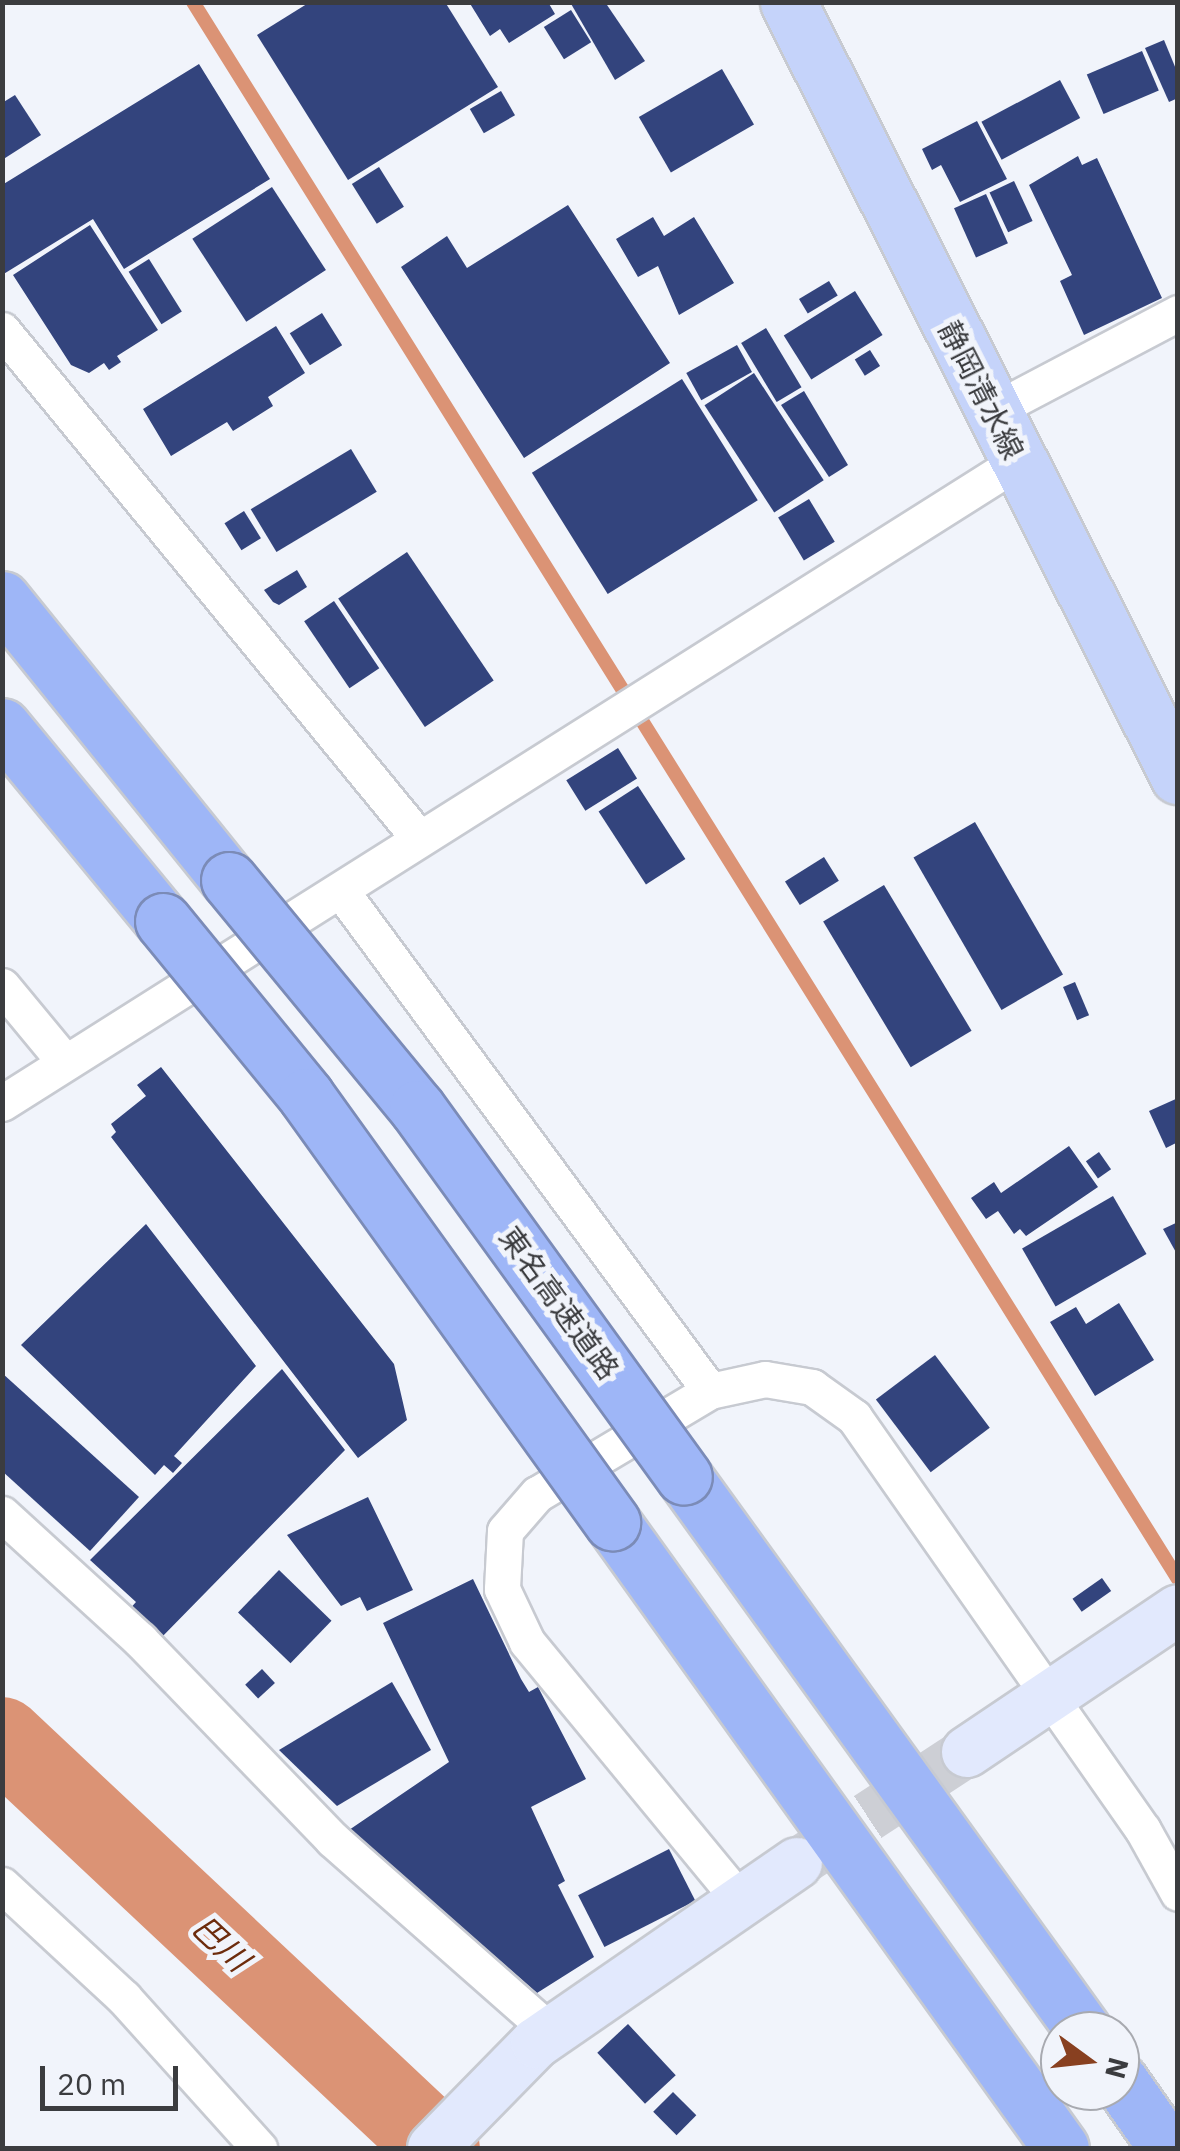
<!DOCTYPE html>
<meta charset="utf-8">
<style>
body{margin:0}
#map{position:relative;width:1180px;height:2151px;overflow:hidden;background:#f1f4fb;font-family:"IBM Plex Sans","Noto Sans JP",sans-serif}
div>[style]{position:absolute}
[style*='--x']{left:calc(var(--x)*1px);top:calc(var(--y)*1px);width:calc(var(--w)*1px);rotate:calc(var(--a)*1deg)}
.stream>*{height:14px;margin:-7px;padding:0 7px;transform-origin:7px;border-radius:7px;background:#db9375}
.river>*{height:82px;margin:-41px;padding:0 41px;transform-origin:41px;border-radius:41px;background:#db9375}
.building>*{inset:0;background:#33447d;transform-origin:0 0}
.secondary-tunnel>*{height:50px;margin-top:-25px;transform-origin:0;background:repeating-linear-gradient(90deg,#cdcfd5 0 50px,transparent 0 75px)}
.roads{filter:drop-shadow(2px 0 #c7cad1) drop-shadow(-2px 0 #c7cad1) drop-shadow(0 2px #c7cad1) drop-shadow(0 -2px #c7cad1)}
.street>*{height:35px;margin:-17.5px;padding:0 17.5px;transform-origin:17.5px;border-radius:17.5px;background:#fff}
.secondary>*{height:50px;margin:-25px;padding:0 25px;transform-origin:25px;border-radius:25px;background:#e2e9fd}
.primary>*{height:55px;margin:-27.5px;padding:0 27.5px;transform-origin:27.5px;border-radius:27.5px;background:#c5d3fa}
.highway>*{height:55px;margin:-27.5px;padding:0 27.5px;transform-origin:27.5px;border-radius:27.5px;background:#9eb6f7}
.bridges{filter:drop-shadow(2px 0 #7b8bb7) drop-shadow(-2px 0 #7b8bb7) drop-shadow(0 2px #7b8bb7) drop-shadow(0 -2px #7b8bb7)}
.highway-bridge>*{height:55px;margin:-27.5px;padding:0 27.5px;transform-origin:27.5px;border-radius:27.5px;background:#9eb6f7}
span{translate:-50% -50%;white-space:nowrap;text-align:center;line-height:1.15;-webkit-text-stroke:10px #f1f4fb;paint-order:stroke}
.street-label{font-size:30px;color:#3b3c3f}
.water-label{font-size:32px;color:#6d2c0d;font-style:italic}
.frame{position:absolute;inset:0;border:5px solid #3b3c3f;pointer-events:none}
.north{position:absolute;left:1040px;top:2011px;width:100px;height:100px;box-sizing:border-box;background:#f1f4fb;border:2px solid #a8aab0;border-radius:50%;rotate:105deg;font-size:28px;font-weight:700;line-height:40px;text-align:center;color:#3b3c3f}
.north::after{content:'';display:block;margin:auto;width:35px;height:45px;background:#884020;clip-path:polygon(50% 0,100% 100%,50% 72%,0 100%)}
.scale{position:absolute;left:40px;top:2066px;width:138px;height:45px;box-sizing:border-box;border:5px solid #3b3c3f;border-top:0;padding-left:12px;font-size:30px;line-height:35px;white-space:nowrap;color:#3b3c3f;-webkit-text-stroke:8px #f1f4fb;paint-order:stroke}
</style>
<div id="map">
<div class="stream">
<i style="--x:193;--y:2;--w:1859;--a:58.01"></i>
</div>
<div class="river">
<i style="--x:2;--y:1738;--w:599;--a:43.17"></i>
</div>
<div class="building">
<i style="clip-path:polygon(310px 2px,445px 2px,498px 87px,348px 180px,257px 35px)"></i>
<i style="clip-path:polygon(469px 2px,548px 2px,555px 14px,509px 43px,500px 29px,490px 36px)"></i>
<i style="clip-path:polygon(570px 2px,605px 2px,645px 61px,615px 80px)"></i>
<i style="left:571px;top:10px;width:38px;height:32px;rotate:58deg"></i>
<i style="clip-path:polygon(1164px 40px,1178px 74px,1178px 98px,1169px 102px,1145px 48px)"></i>
<i style="left:1142px;top:51px;width:43px;height:60px;rotate:67deg"></i>
<i style="clip-path:polygon(199px 64px,270px 179px,124px 269px,93px 219px,2px 275px,2px 185px)"></i>
<i style="left:722px;top:69px;width:64px;height:96px;rotate:60deg"></i>
<i style="left:1060px;top:80px;width:43px;height:89px;rotate:62deg"></i>
<i style="left:501px;top:91px;width:28px;height:36px;rotate:60deg"></i>
<i style="clip-path:polygon(15px 95px,41px 135px,2px 160px,2px 103px)"></i>
<i style="clip-path:polygon(977px 121px,1007px 179px,960px 202px,941px 165px,932px 170px,922px 149px)"></i>
<i style="clip-path:polygon(1078px 156px,1082px 165px,1097px 158px,1162px 298px,1084px 335px,1060px 281px,1072px 275px,1029px 185px)"></i>
<i style="left:379px;top:167px;width:47px;height:32px;rotate:58deg"></i>
<i style="left:1014px;top:181px;width:44px;height:27px;rotate:65deg"></i>
<i style="left:272px;top:187px;width:99px;height:95px;rotate:57deg"></i>
<i style="left:986px;top:194px;width:54px;height:35px;rotate:66deg"></i>
<i style="clip-path:polygon(568px 205px,670px 363px,524px 458px,401px 267px,447px 236px,467px 268px)"></i>
<i style="clip-path:polygon(653px 217px,664px 236px,694px 217px,734px 283px,679px 315px,658px 266px,638px 277px,616px 239px)"></i>
<i style="clip-path:polygon(90px 225px,158px 330px,117px 356px,121px 362px,109px 370px,104px 363px,89px 373px,71px 365px,13px 275px)"></i>
<i style="left:149px;top:259px;width:62px;height:24px;rotate:58deg"></i>
<i style="left:829px;top:281px;width:17px;height:35px;rotate:59deg"></i>
<i style="left:855px;top:291px;width:52px;height:84px;rotate:58deg"></i>
<i style="left:322px;top:313px;width:38px;height:38px;rotate:58deg"></i>
<i style="clip-path:polygon(276px 326px,305px 373px,268px 397px,273px 406px,233px 431px,227px 422px,171px 456px,143px 409px)"></i>
<i style="left:766px;top:328px;width:69px;height:29px;rotate:59deg"></i>
<i style="left:737px;top:345px;width:31px;height:58px;rotate:61deg"></i>
<i style="left:870px;top:350px;width:19px;height:18px;rotate:58deg"></i>
<i style="left:754px;top:373px;width:128px;height:59px;rotate:57deg"></i>
<i style="left:682px;top:379px;width:143px;height:177px;rotate:58deg"></i>
<i style="clip-path:polygon(804px 391px,848px 465px,829px 477px,781px 405px)"></i>
<i style="left:351px;top:449px;width:50px;height:117px;rotate:59deg"></i>
<i style="left:809px;top:499px;width:50px;height:36px;rotate:59deg"></i>
<i style="left:244px;top:511px;width:32px;height:23px;rotate:58deg"></i>
<i style="left:407px;top:552px;width:155px;height:83px;rotate:56deg"></i>
<i style="clip-path:polygon(297px 570px,307px 587px,279px 605px,273px 602px,264px 590px)"></i>
<i style="left:334px;top:601px;width:81px;height:36px;rotate:56deg"></i>
<i style="left:618px;top:748px;width:36px;height:61px;rotate:58deg"></i>
<i style="left:638px;top:786px;width:87px;height:47px;rotate:57deg"></i>
<i style="left:975px;top:822px;width:176px;height:71px;rotate:60deg"></i>
<i style="left:824px;top:857px;width:28px;height:46px;rotate:58deg"></i>
<i style="left:884px;top:885px;width:170px;height:71px;rotate:59deg"></i>
<i style="left:1075px;top:982px;width:36px;height:13px;rotate:67deg"></i>
<i style="clip-path:polygon(161px 1067px,394px 1364px,407px 1420px,358px 1458px,111px 1137px,116px 1132px,111px 1124px,146px 1096px,137px 1085px)"></i>
<i style="clip-path:polygon(1178px 1098px,1178px 1142px,1166px 1148px,1149px 1111px)"></i>
<i style="clip-path:polygon(1069px 1146px,1098px 1187px,1026px 1236px,1020px 1229px,1014px 1234px,998px 1211px,986px 1219px,971px 1198px,994px 1182px,1001px 1193px)"></i>
<i style="left:1099px;top:1152px;width:21px;height:16px;rotate:55deg"></i>
<i style="left:1113px;top:1196px;width:67px;height:105px;rotate:60deg"></i>
<i style="clip-path:polygon(1178px 1222px,1178px 1256px,1163px 1229px)"></i>
<i style="clip-path:polygon(146px 1224px,256px 1366px,174px 1456px,182px 1463px,173px 1473px,164px 1465px,155px 1475px,21px 1345px)"></i>
<i style="clip-path:polygon(1119px 1303px,1154px 1360px,1095px 1396px,1050px 1322px,1076px 1307px,1086px 1324px)"></i>
<i style="left:935px;top:1355px;width:91px;height:74px;rotate:53deg"></i>
<i style="clip-path:polygon(282px 1369px,345px 1450px,158px 1641px,127px 1612px,136px 1602px,90px 1560px)"></i>
<i style="clip-path:polygon(2px 1373px,139px 1497px,90px 1551px,2px 1471px)"></i>
<i style="clip-path:polygon(368px 1497px,413px 1590px,367px 1611px,360px 1597px,341px 1606px,287px 1535px)"></i>
<i style="left:279px;top:1570px;width:73px;height:59px;rotate:44deg"></i>
<i style="left:1102px;top:1578px;width:16px;height:36px;rotate:55deg"></i>
<i style="clip-path:polygon(473px 1579px,521px 1679px,529px 1692px,538px 1687px,586px 1779px,531px 1807px,565px 1881px,558px 1885px,594px 1957px,537px 1993px,349px 1830px,449px 1762px,383px 1623px)"></i>
<i style="left:262px;top:1669px;width:19px;height:23px;rotate:47deg"></i>
<i style="clip-path:polygon(392px 1682px,431px 1750px,337px 1806px,279px 1750px)"></i>
<i style="left:669px;top:1849px;width:58px;height:102px;rotate:63deg"></i>
<i style="left:628px;top:2024px;width:70px;height:42px;rotate:47deg"></i>
<i style="left:673px;top:2092px;width:33px;height:28px;rotate:45deg"></i>
</div>
<div class="secondary-tunnel">
<i style="--x:805;--y:1858;--w:194;--a:-33.2"></i>
</div>
<div class="roads">
<div class="street">
<i style="--x:2;--y:330;--w:656;--a:50.63"></i>
<i style="--x:992;--y:411;--w:210;--a:-27.8"></i>
<i style="--x:341;--y:891;--w:621;--a:53.57"></i>
<i style="--x:710;--y:1391;--w:56;--a:-12.3"></i>
<i style="--x:765;--y:1379;--w:48;--a:9.7"></i>
<i style="--x:812;--y:1387;--w:52;--a:35.5"></i>
<i style="--x:854;--y:1417;--w:504;--a:55.02"></i>
<i style="--x:1143;--y:1830;--w:72;--a:60.9"></i>
<i style="--x:2;--y:986;--w:97;--a:50.4"></i>
<i style="--x:2;--y:1103;--w:1200;--a:-32.27"></i>
<i style="--x:710;--y:1391;--w:201;--a:149.2"></i>
<i style="--x:537;--y:1494;--w:49;--a:130.9"></i>
<i style="--x:505;--y:1531;--w:58;--a:93"></i>
<i style="--x:502;--y:1589;--w:59;--a:64.7"></i>
<i style="--x:527;--y:1642;--w:335;--a:50.5"></i>
<i style="--x:2;--y:1514;--w:187;--a:42.4"></i>
<i style="--x:140;--y:1640;--w:277;--a:46"></i>
<i style="--x:332;--y:1839;--w:292;--a:41.4"></i>
<i style="--x:2;--y:1885;--w:166;--a:42.8"></i>
<i style="--x:124;--y:1998;--w:202;--a:48"></i>
</div>
<div class="secondary">
<i style="--x:967;--y:1752;--w:254;--a:-33.9"></i>
<i style="--x:433;--y:2148;--w:147;--a:-45.6"></i>
<i style="--x:536;--y:2043;--w:317;--a:-34.6"></i>
</div>
<div class="primary">
<i style="--x:788;--y:2;--w:867;--a:63.26"></i>
</div>
<div class="highway">
<i style="--x:2;--y:599;--w:361;--a:51.1"></i>
<i style="--x:2;--y:726;--w:253;--a:50.5"></i>
<i style="--x:684;--y:1477;--w:683;--a:54.17"></i>
<i style="--x:612;--y:1522;--w:770;--a:54.35"></i>
<i style="--x:1120;--y:2081;--w:82;--a:55"></i>
</div>
</div>
<div class="bridges">
<div class="highway-bridge">
<i style="--x:229;--y:880;--w:296;--a:50.5"></i>
<i style="--x:417;--y:1108;--w:455;--a:54.1"></i>
<i style="--x:163;--y:921;--w:226;--a:50.7"></i>
<i style="--x:306;--y:1096;--w:525;--a:54.31"></i>
</div>
</div>
<div class="street-label">
<span style="left:981px;top:390px;rotate:63deg">静岡清水線</span>
<span style="left:559px;top:1303px;rotate:54deg">東名高速道路</span>
</div>
<div class="water-label">
<span style="left:221px;top:1943px;rotate:43deg">巴川</span>
</div>
<div class="frame"></div>
<div class="north">N</div>
<div class="scale">20 m</div>
</div>
